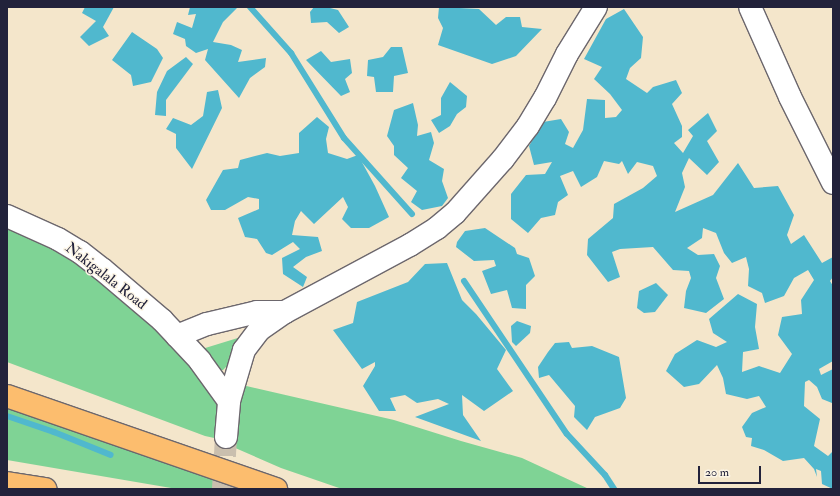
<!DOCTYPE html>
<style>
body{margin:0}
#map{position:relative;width:840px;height:496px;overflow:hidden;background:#f4e6cb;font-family:"IM FELL Double Pica",serif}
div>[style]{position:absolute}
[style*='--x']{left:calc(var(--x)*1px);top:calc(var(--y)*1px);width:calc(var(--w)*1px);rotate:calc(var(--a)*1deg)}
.green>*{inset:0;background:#7fd395}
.water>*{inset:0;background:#50b8ce}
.stream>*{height:6px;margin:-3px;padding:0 3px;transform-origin:3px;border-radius:3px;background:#50b8ce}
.street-tunnel>*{height:22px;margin-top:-11px;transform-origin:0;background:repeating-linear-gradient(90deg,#cabfae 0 22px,transparent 0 33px)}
.roads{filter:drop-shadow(1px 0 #6c676d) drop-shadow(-1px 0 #6c676d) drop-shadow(0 1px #6c676d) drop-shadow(0 -1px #6c676d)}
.street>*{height:22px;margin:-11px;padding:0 11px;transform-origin:11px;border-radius:11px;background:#fff}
.highway>*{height:22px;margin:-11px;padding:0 11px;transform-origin:11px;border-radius:11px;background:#fcbd6e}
span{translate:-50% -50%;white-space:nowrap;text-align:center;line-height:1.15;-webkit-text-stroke:3px #fcf5e5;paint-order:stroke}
.street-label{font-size:15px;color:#22223b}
.frame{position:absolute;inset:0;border:8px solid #22223b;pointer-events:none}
.scale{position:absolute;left:698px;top:466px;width:63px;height:18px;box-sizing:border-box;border:2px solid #22223b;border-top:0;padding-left:5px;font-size:12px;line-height:14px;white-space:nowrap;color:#22223b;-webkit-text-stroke:3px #fcf5e5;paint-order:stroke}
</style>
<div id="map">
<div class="green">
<i style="clip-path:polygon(7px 224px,72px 257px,169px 333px,220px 405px,219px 439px,205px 436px,7px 362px)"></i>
<i style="clip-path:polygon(241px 337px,234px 359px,223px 370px,218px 371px,202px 349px)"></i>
<i style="clip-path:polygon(242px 385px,394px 420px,461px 441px,522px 458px,589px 489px,342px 489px,281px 468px,233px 447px)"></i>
<i style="clip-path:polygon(7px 404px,260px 489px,177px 489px,7px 460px)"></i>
</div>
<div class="water">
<i style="clip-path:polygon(85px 7px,114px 7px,103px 27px,109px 36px,89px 46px,80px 37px,96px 21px,82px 13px)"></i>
<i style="clip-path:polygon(190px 7px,237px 8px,223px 22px,213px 42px,231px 45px,242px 50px,238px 62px,266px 58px,265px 67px,250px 78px,239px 98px,205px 60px,208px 49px,196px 53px,186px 46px,185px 39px,173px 34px,177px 22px,192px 28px,196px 14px,188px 15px)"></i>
<i style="clip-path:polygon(314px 7px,326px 7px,338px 10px,349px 27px,339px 33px,327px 22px,311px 23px,310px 12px)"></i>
<i style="clip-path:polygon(439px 7px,479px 9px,496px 25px,506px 17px,520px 17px,522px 27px,542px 29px,516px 56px,492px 64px,438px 45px,443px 28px,438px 18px)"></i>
<i style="clip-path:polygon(624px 9px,643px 37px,641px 58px,630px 68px,626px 79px,647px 93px,653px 87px,676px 80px,682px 93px,672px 104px,682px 126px,682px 137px,674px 143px,683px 153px,693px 136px,688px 130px,708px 113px,717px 131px,707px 141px,719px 162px,707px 175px,689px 158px,682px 173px,685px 187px,675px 212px,713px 195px,738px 163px,754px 188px,778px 186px,794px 215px,787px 235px,791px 244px,804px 235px,822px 263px,833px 257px,833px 277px,830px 281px,833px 286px,833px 361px,819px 369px,821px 375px,833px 369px,833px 409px,832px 403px,822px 399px,817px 387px,809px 380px,805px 382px,804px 406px,820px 419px,814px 446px,828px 456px,833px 451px,833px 489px,822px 484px,821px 471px,816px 469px,817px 477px,814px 469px,804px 458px,783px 461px,764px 450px,751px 446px,752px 438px,746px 437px,742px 427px,752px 413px,766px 407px,759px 396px,747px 399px,726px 394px,723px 378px,717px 365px,699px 384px,684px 387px,666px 371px,675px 354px,697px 340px,716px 347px,727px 342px,713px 333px,709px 319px,738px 294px,757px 304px,755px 327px,759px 349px,743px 352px,742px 372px,759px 366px,780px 373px,792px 354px,778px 335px,782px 317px,802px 314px,801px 300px,814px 280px,808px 270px,794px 278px,784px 296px,765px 303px,762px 293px,748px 286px,749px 269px,746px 257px,732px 263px,724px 253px,716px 233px,703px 228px,702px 238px,687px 248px,698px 255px,714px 254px,720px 266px,716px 278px,724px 299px,706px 313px,684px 308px,686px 291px,691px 278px,689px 271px,673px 270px,653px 247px,620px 249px,612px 252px,620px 277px,608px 282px,587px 255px,588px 239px,613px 218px,614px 204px,643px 188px,657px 176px,653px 166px,637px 162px,628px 174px,622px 161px,619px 164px,604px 161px,597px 177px,581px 187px,573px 171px,560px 176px,568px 195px,558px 202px,555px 215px,541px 218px,528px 233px,511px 219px,511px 194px,526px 175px,545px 174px,552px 162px,534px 165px,529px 146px,543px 122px,561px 119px,569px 132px,565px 144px,573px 148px,583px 130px,587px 99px,605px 100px,605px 118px,616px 117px,622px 110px,610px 94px,594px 79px,602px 67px,584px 59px,606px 19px)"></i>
<i style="clip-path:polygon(132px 32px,157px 49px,163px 58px,151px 82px,133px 86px,131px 75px,112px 60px)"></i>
<i style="clip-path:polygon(391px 47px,402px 47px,408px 73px,394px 76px,393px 92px,376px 92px,374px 77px,367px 76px,368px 60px,383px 57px)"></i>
<i style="clip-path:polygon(321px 51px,331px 62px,350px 59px,352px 73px,345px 79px,350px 92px,341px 96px,306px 60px)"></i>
<i style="clip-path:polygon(186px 57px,193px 64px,166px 100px,166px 116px,155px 115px,157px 92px,167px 71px)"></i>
<i style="clip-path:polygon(450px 82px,467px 96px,466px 107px,457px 114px,450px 126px,439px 133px,431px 120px,441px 115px,441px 98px)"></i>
<i style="clip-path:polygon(218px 90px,222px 108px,192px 169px,176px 148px,176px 134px,166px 129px,173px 118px,191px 125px,203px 116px,207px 92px)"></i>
<i style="clip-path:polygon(413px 103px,418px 125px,417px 136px,431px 132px,434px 143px,429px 160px,444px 169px,442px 181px,448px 198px,442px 206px,422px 210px,411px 202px,417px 191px,401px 178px,408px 168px,394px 155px,394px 146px,387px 136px,394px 110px)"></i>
<i style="clip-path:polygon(317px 117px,329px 127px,326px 139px,328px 153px,347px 159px,358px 155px,375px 186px,389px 217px,369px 228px,351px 228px,342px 219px,348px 207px,343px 197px,314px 224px,301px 211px,295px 221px,292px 235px,318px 237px,322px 251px,306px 257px,293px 267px,307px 277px,303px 287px,283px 274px,282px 258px,300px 249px,293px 242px,272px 255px,266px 253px,257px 239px,245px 237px,238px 218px,259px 209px,259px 199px,248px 197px,225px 210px,211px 210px,206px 200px,223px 170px,238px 168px,240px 160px,267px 153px,280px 156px,299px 153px,299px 133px)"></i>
<i style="clip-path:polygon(485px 228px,515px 248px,517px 254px,529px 258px,535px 276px,526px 285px,526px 309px,512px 308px,507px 290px,491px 294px,482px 271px,496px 266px,494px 260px,474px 261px,456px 247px,457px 242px,465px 231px)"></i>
<i style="clip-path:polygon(447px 263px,462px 300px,476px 314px,506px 350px,497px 369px,513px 391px,484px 411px,462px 395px,463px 415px,481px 441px,415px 417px,449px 404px,438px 399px,417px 403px,405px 395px,390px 398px,396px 411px,379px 411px,363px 386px,375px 366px,375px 362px,362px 369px,333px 330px,353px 323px,357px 302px,408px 282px,425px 264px)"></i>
<i style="clip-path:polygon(656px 283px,668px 295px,655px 312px,644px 313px,637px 308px,639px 291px)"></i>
<i style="clip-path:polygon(517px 321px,531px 326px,530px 333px,516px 346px,512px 342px,511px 326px)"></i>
<i style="clip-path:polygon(569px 342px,572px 348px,592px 346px,619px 357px,626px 398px,620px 408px,595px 417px,587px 430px,574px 417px,575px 406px,549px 375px,539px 378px,538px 367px,548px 352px,555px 343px)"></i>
</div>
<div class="stream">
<i style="--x:250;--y:7;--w:62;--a:48.3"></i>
<i style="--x:291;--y:53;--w:100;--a:58.1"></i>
<i style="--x:344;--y:138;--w:102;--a:48.2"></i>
<i style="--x:464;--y:281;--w:184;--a:56.1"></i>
<i style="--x:567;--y:434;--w:56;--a:47.2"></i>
<i style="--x:605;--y:475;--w:17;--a:57"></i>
<i style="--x:7;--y:416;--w:50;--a:18.8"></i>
<i style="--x:54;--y:432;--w:61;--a:22"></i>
</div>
<div class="street-tunnel">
<i style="--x:223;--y:489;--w:52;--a:-86.7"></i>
</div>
<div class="roads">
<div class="street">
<i style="--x:750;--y:7;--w:98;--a:66"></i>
<i style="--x:790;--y:97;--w:96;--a:63.4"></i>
<i style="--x:7;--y:216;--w:56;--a:24.3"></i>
<i style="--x:58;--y:239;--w:26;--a:31"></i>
<i style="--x:80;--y:252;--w:28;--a:38"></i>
<i style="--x:102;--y:269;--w:79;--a:40.4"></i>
<i style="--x:162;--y:320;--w:22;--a:47"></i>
<i style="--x:177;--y:336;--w:34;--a:47"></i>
<i style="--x:200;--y:361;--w:49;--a:54.1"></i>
<i style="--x:177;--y:336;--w:32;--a:-22"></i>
<i style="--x:207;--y:324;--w:51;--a:-13.5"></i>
<i style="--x:257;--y:312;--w:28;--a:0"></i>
<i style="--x:226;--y:437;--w:36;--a:-85"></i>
<i style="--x:229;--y:401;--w:53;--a:-73.6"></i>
<i style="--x:244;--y:350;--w:25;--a:-53"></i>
<i style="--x:259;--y:330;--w:32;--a:-35"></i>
<i style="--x:285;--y:312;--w:142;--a:-28.2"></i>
<i style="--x:410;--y:245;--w:32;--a:-32"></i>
<i style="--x:437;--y:228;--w:23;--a:-40"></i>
<i style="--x:455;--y:213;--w:72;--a:-48.4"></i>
<i style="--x:503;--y:159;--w:41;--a:-52.9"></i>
<i style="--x:528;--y:126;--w:33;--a:-59"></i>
<i style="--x:545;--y:98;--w:49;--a:-63.4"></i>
<i style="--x:567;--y:54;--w:55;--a:-58.3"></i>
</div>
<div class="highway">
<i style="--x:7;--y:396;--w:285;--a:19.1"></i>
<i style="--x:7;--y:483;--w:39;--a:9"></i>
</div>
</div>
<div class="street-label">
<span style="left:106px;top:276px;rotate:38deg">Nakigalala Road</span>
</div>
<div class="frame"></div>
<div class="scale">20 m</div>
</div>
